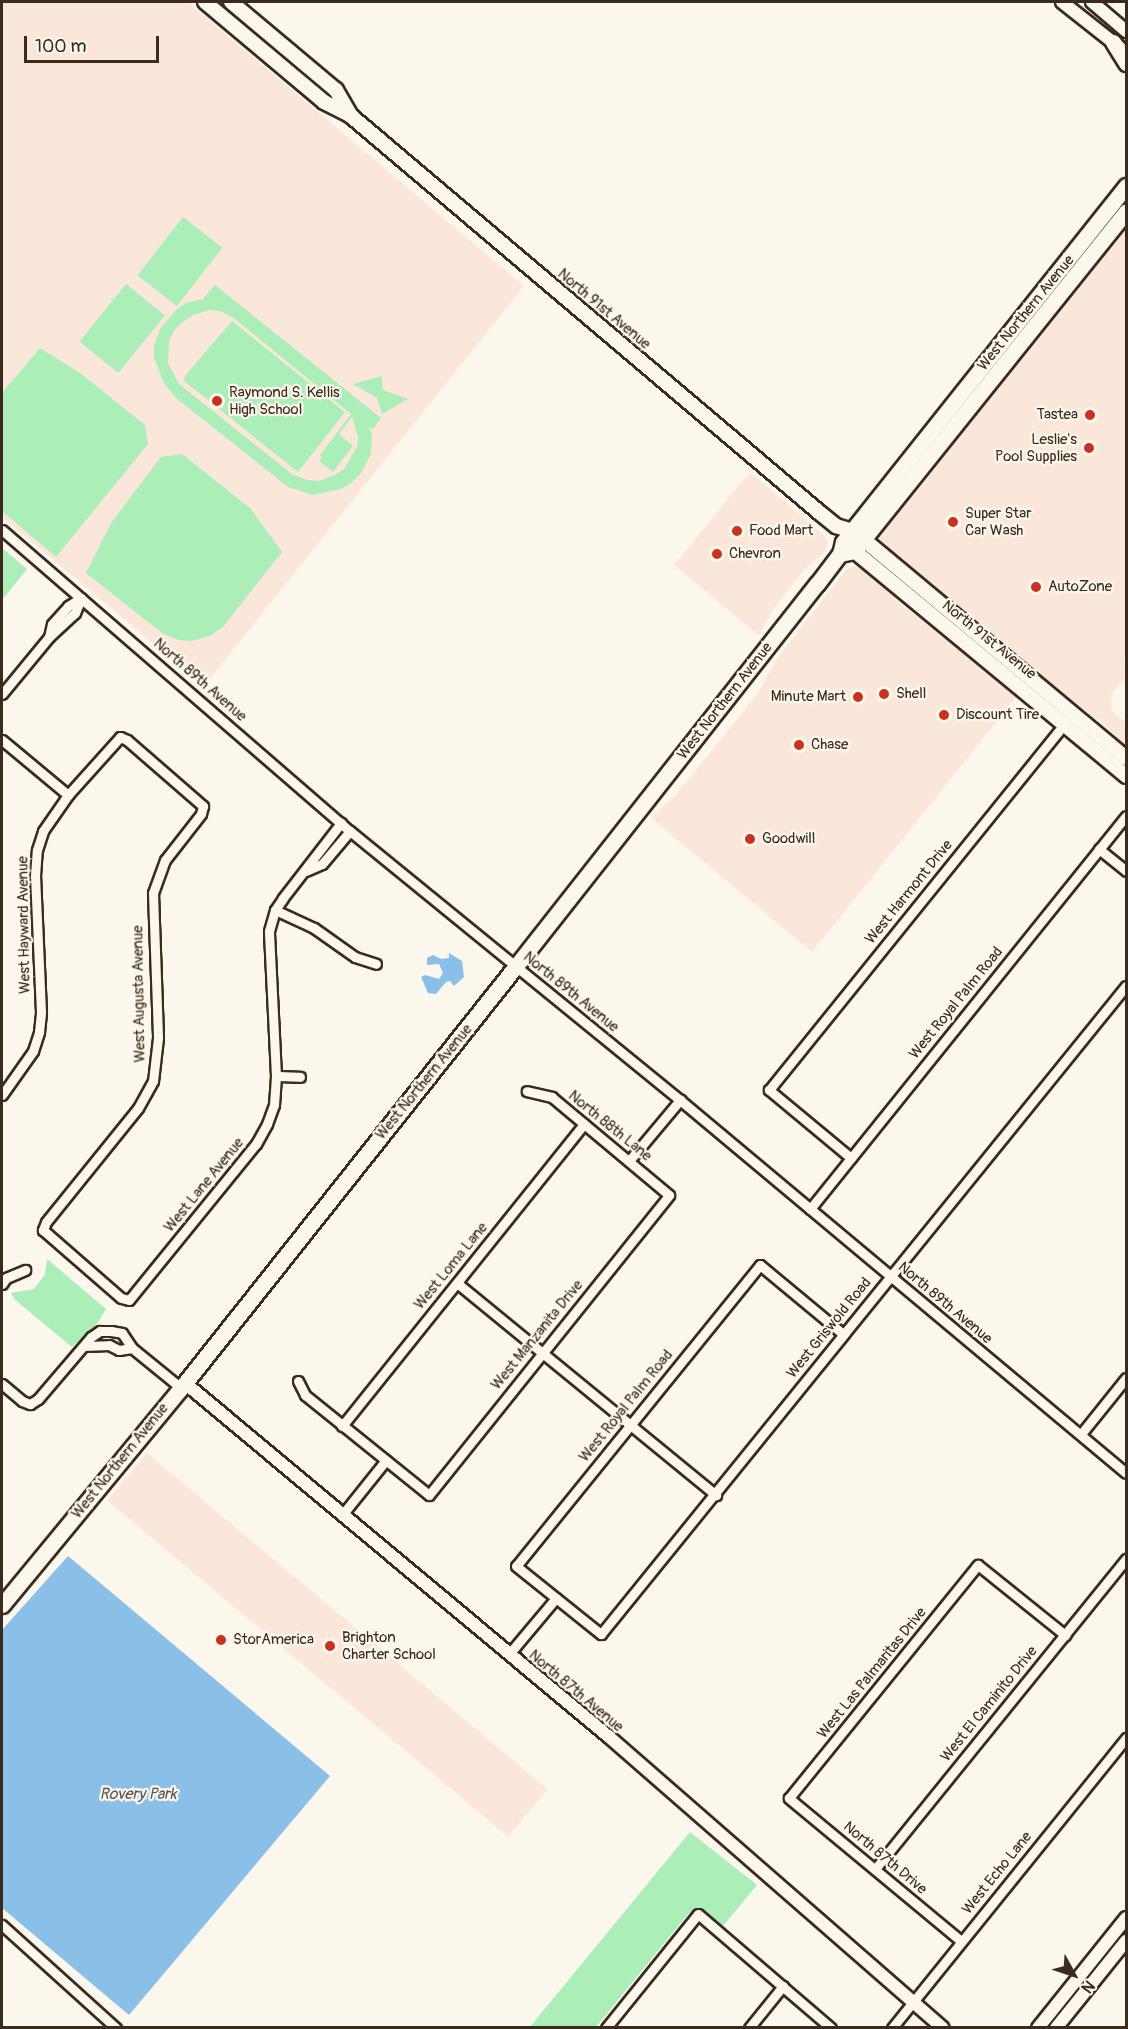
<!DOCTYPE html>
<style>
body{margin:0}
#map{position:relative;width:1128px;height:2029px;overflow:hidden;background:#fbf7ec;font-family:Pangolin,sans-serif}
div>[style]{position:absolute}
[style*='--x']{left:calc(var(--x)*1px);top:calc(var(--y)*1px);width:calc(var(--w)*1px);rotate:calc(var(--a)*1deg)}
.built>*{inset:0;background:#fbe7da;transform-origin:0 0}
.green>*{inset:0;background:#abeeb8;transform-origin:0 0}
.water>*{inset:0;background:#8abfe7}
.roads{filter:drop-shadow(2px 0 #3b2a1e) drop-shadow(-2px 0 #3b2a1e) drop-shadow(0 2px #3b2a1e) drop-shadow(0 -2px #3b2a1e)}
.minor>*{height:9px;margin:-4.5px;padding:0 4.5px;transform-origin:4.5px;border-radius:4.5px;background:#fbf7ec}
.tertiary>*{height:12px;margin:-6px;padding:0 6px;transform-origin:6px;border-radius:6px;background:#fbf7ec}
.secondary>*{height:14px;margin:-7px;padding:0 7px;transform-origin:7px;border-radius:7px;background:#fbf7ec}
.primary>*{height:15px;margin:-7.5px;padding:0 7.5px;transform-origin:7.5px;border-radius:7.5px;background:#fbf7ec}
.dots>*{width:16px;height:16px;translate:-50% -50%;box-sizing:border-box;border:3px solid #fbf7ec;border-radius:50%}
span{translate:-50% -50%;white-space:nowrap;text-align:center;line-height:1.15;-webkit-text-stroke:4.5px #fbf7ec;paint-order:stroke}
.street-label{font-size:15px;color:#3b2a1e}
.poi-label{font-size:15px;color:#3b2a1e}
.left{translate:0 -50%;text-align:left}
.right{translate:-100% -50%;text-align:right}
.water-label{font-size:16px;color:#53575a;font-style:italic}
.frame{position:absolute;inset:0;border:3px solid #3b2a1e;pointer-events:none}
.north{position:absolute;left:1044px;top:1945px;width:60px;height:60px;-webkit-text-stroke:4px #fbf7ec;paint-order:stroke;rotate:130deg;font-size:16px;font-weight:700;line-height:24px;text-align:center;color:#3b2a1e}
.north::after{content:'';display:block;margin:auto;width:21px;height:27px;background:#3b2a1e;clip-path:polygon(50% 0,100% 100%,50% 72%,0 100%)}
.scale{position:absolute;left:24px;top:36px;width:135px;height:27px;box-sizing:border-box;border:3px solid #3b2a1e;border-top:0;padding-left:8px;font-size:18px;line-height:21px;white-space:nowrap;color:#3b2a1e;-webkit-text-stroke:4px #fbf7ec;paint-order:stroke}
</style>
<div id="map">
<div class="built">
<i style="clip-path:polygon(2px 2px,188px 2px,524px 286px,204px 686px,2px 517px)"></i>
<i style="clip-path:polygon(1126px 222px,1126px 654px,1124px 659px,1126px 677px,1111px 694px,1112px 711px,1126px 723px,1126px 747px,1103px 723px,1060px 693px,882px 546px,878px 538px,883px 524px,910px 499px,935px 469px,975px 412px,1026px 355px,1048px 321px)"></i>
<i style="clip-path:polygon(750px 472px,824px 535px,828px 542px,826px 551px,805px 569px,773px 609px,759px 636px,674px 565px)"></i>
<i style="clip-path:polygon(854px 566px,865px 569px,884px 583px,902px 606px,955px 643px,1018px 695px,812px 952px,651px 818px,678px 792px,758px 693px,776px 660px,846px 570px)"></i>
<i style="left:147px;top:1453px;width:523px;height:62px;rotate:40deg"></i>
</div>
<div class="green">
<i style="left:183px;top:217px;width:50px;height:74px;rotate:38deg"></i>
<i style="left:126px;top:284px;width:50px;height:74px;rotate:39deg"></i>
<i style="clip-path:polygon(evenodd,215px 285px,381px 418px,373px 429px,369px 427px,372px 434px,371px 454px,361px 473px,351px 483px,341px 489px,313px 495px,288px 487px,176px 398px,164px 383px,154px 358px,154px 346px,160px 329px,176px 310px,186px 303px,203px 299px,215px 285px,209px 310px,221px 311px,235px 319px,351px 414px,320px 455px,322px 457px,319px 461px,333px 472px,353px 446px,339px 434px,352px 417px,358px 437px,357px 447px,344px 469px,335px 475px,319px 481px,307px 480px,292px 474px,179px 384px,168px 363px,169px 341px,175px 329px,184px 321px,193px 315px,209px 310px)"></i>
<i style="clip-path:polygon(232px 321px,345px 412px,298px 472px,184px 381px,185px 376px)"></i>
<i style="clip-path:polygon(40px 348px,80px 373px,145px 425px,148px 444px,56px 557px,2px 511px,2px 393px)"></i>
<i style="clip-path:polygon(382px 376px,383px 390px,408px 399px,382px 414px,377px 398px,353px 384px)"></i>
<i style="clip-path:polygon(182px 454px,251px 509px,282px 552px,223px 627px,210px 636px,192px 641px,178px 640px,162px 633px,86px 573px,111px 523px,161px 457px)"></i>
<i style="clip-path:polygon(2px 548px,27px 569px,2px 600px)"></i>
<i style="clip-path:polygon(47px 1259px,106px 1309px,97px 1324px,72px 1347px,14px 1299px,11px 1293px,34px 1289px,45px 1274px)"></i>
<i style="clip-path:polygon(690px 1832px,757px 1885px,723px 1926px,706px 1912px,700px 1910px,688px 1914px,596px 2027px,529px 2028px)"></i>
</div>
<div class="water">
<i style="clip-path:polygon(449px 953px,462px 961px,464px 977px,454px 986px,450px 981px,446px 982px,436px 994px,428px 993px,421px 977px,425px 975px,439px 979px,443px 973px,439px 964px,427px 965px,427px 958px,433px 955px,441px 959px,449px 958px)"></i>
<i style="clip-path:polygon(68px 1556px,330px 1776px,129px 2015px,2px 1908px,2px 1630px)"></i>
</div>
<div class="roads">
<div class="minor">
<i style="--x:2;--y:530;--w:460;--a:40.9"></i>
<i style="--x:350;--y:831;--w:426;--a:39.2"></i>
<i style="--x:680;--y:1100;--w:581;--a:39.91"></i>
<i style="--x:49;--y:637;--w:13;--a:-77"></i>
<i style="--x:52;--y:624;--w:24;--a:-48"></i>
<i style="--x:68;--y:606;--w:15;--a:-32"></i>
<i style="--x:2;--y:694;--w:74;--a:-50.5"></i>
<i style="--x:49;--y:637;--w:35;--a:-43"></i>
<i style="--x:75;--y:613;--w:16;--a:-68"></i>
<i style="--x:2;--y:740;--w:86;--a:39.8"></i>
<i style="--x:1099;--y:849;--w:35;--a:39"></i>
<i style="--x:306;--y:871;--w:17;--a:-24"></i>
<i style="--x:322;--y:864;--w:43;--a:-49.7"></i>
<i style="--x:275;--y:910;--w:43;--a:24.8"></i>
<i style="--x:314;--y:928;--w:50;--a:35.3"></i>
<i style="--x:355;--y:957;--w:22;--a:18"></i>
<i style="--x:276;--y:1076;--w:24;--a:2"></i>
<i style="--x:2;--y:1095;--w:54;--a:-54.8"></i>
<i style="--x:33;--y:1051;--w:20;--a:-72"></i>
<i style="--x:39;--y:1032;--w:20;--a:-84"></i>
<i style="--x:41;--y:1012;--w:136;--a:-92.5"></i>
<i style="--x:35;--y:876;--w:26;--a:-86"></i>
<i style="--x:37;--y:850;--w:20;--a:-72"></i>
<i style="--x:43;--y:831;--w:44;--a:-55.2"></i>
<i style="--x:68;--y:795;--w:78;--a:-48.1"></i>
<i style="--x:120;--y:737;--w:8;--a:23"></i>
<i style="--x:127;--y:740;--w:101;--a:41"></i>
<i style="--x:203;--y:806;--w:8;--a:104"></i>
<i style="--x:201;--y:814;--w:58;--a:128"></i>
<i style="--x:165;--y:860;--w:35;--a:110"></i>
<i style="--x:153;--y:893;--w:145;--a:88"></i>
<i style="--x:158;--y:1038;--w:43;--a:96.6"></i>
<i style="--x:153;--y:1081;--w:31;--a:119"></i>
<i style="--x:138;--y:1108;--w:146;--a:128.9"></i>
<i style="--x:46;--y:1222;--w:9;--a:111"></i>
<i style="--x:43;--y:1230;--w:103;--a:41.1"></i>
<i style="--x:121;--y:1298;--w:8;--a:14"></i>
<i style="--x:129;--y:1300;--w:201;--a:-50.9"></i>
<i style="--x:256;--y:1144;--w:23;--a:-61"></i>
<i style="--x:267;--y:1124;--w:20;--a:-70"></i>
<i style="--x:274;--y:1105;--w:29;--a:-86"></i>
<i style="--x:276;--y:1076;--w:145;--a:-92.8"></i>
<i style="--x:269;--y:931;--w:22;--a:-74"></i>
<i style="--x:275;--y:910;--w:14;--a:-56"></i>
<i style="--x:283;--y:898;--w:95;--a:-52.3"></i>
<i style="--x:851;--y:1158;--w:107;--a:-140.3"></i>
<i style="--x:769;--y:1090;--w:473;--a:-51.1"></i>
<i style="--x:629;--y:1161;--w:80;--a:-50.1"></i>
<i style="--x:810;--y:1209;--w:504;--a:-51.2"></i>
<i style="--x:457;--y:1283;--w:335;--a:39.3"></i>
<i style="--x:2;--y:1284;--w:7;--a:-56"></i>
<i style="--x:6;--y:1278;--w:21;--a:-23"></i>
<i style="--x:843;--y:1334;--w:108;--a:-140.3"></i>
<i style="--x:760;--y:1265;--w:387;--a:129"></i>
<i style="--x:516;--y:1566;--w:109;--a:38.7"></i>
<i style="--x:601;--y:1634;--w:834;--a:-50.99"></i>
<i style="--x:84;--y:1346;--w:25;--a:-2"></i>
<i style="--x:109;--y:1345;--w:11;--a:27"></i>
<i style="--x:119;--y:1350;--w:13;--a:-9"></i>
<i style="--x:298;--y:1381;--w:16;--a:63"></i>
<i style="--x:305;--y:1395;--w:159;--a:38.9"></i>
<i style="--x:429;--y:1495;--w:384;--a:-51.3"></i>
<i style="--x:669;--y:1195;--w:153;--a:-140.1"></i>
<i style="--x:552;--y:1097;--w:26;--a:-167"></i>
<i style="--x:2;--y:1384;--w:26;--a:40"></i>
<i style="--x:22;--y:1401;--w:9;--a:21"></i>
<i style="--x:30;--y:1404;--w:9;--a:-32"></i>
<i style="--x:38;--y:1399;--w:82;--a:-49.5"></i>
<i style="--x:91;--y:1337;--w:11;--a:-34"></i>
<i style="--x:100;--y:1331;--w:11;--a:0"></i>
<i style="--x:111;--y:1331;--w:11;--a:10"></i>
<i style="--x:122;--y:1333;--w:18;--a:56"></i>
<i style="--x:132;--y:1348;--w:63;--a:39.2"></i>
<i style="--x:342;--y:1426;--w:387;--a:-51.3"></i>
<i style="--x:1081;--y:1434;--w:72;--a:-51.2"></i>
<i style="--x:342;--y:1515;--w:70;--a:-51.3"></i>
<i style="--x:509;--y:1654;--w:73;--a:-50"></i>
<i style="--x:875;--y:1869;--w:399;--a:-51"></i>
<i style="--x:2;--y:1925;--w:154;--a:42.1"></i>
<i style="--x:961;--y:1941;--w:224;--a:-140.3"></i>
<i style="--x:789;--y:1798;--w:300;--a:-51"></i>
<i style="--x:978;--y:1565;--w:112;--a:38.8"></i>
<i style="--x:606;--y:2028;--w:146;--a:-51.1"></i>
<i style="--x:698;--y:1914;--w:175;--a:40.6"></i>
<i style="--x:749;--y:2028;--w:54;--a:-51"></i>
<i style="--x:892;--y:2028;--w:373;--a:-51.1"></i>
</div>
<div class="tertiary">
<i style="--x:1062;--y:2;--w:73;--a:38.3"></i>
<i style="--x:1092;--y:2;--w:45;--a:40.5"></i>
<i style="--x:185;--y:1383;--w:551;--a:39.85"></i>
<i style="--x:608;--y:1736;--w:444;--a:41.1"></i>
<i style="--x:1038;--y:2028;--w:141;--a:-51.3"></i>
<i style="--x:1056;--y:2028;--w:112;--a:-51.2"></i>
</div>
<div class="secondary">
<i style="--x:205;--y:2;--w:155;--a:40"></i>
<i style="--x:324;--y:102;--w:30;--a:27"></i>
<i style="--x:351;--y:116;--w:614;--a:40.25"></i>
<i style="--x:820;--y:513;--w:21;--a:39"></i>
<i style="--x:836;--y:526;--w:17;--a:17"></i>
<i style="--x:852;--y:531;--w:14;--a:36"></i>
<i style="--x:863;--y:539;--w:342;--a:39.8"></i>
<i style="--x:231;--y:2;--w:137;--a:40"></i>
<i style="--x:336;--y:90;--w:30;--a:60"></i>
<i style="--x:846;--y:544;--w:364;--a:39.6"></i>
</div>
<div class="primary">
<i style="--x:1113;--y:42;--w:25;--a:58"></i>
<i style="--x:840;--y:554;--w:14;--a:-12"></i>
<i style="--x:854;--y:551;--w:435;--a:-51.3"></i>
<i style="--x:2;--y:1605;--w:281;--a:-50.5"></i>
<i style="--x:181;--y:1388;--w:539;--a:-51.56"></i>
<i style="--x:516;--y:966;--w:486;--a:-51.8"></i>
<i style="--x:817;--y:584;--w:38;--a:-53"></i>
<i style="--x:840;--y:554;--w:12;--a:-76"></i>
<i style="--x:843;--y:542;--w:455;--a:-51.5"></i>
</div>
</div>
<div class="dots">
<i style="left:217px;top:401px;background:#c8321e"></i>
<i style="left:1090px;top:415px;background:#c8321e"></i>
<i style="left:1089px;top:448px;background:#c8321e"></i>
<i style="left:953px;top:522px;background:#c8321e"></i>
<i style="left:737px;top:531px;background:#c8321e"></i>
<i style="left:717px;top:554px;background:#c8321e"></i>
<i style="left:1036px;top:587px;background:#c8321e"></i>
<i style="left:884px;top:694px;background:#c8321e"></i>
<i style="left:858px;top:697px;background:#c8321e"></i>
<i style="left:944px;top:715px;background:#c8321e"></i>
<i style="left:799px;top:745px;background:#c8321e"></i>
<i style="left:750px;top:839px;background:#c8321e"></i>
<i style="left:221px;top:1640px;background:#c8321e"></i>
<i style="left:330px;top:1646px;background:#c8321e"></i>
</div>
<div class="street-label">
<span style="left:604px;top:309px;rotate:40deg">North 91st Avenue</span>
<span style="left:1026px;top:313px;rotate:-51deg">West Northern Avenue</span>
<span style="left:989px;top:640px;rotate:39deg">North 91st Avenue</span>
<span style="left:200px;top:680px;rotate:41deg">North 89th Avenue</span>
<span style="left:725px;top:701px;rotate:-52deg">West Northern Avenue</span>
<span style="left:909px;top:892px;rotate:-51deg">West Harmont Drive</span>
<span style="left:24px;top:925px;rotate:-91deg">West Hayward Avenue</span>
<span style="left:571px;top:992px;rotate:39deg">North 89th Avenue</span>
<span style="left:139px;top:994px;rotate:-91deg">West Augusta Avenue</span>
<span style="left:956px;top:1003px;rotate:-51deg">West Royal Palm Road</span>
<span style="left:424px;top:1082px;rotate:-51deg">West Northern Avenue</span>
<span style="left:610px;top:1126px;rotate:39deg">North 88th Lane</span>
<span style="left:204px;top:1185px;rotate:-51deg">West Lane Avenue</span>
<span style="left:451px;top:1266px;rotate:-51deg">West Loma Lane</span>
<span style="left:945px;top:1303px;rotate:40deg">North 89th Avenue</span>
<span style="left:829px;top:1328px;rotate:-51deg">West Griswold Road</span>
<span style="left:537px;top:1335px;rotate:-51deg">West Manzanita Drive</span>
<span style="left:626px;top:1406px;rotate:-51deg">West Royal Palm Road</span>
<span style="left:120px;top:1461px;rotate:-51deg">West Northern Avenue</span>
<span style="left:872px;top:1673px;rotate:-51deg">West Las Palmaritas Drive</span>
<span style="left:576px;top:1691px;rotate:40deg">North 87th Avenue</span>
<span style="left:989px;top:1704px;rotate:-51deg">West El Caminito Drive</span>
<span style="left:885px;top:1858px;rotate:40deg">North 87th Drive</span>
<span style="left:997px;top:1873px;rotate:-51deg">West Echo Lane</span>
</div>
<div class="poi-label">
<span class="left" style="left:229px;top:401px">Raymond S. Kellis<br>High School</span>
<span class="right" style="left:1078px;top:415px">Tastea</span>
<span class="right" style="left:1077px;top:448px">Leslie's<br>Pool Supplies</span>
<span class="left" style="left:965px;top:522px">Super Star<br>Car Wash</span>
<span class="left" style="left:749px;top:531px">Food Mart</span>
<span class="left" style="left:729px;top:554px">Chevron</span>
<span class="left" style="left:1048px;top:587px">AutoZone</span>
<span class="left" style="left:896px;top:694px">Shell</span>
<span class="right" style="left:846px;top:697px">Minute Mart</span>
<span class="left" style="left:956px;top:715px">Discount Tire</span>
<span class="left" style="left:811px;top:745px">Chase</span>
<span class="left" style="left:762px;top:839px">Goodwill</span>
<span class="left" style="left:342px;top:1646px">Brighton<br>Charter School</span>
<span class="left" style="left:233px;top:1640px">StorAmerica</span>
</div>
<div class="water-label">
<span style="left:138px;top:1794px">Rovery Park</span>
</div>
<div class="frame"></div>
<div class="north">N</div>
<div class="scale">100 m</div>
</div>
